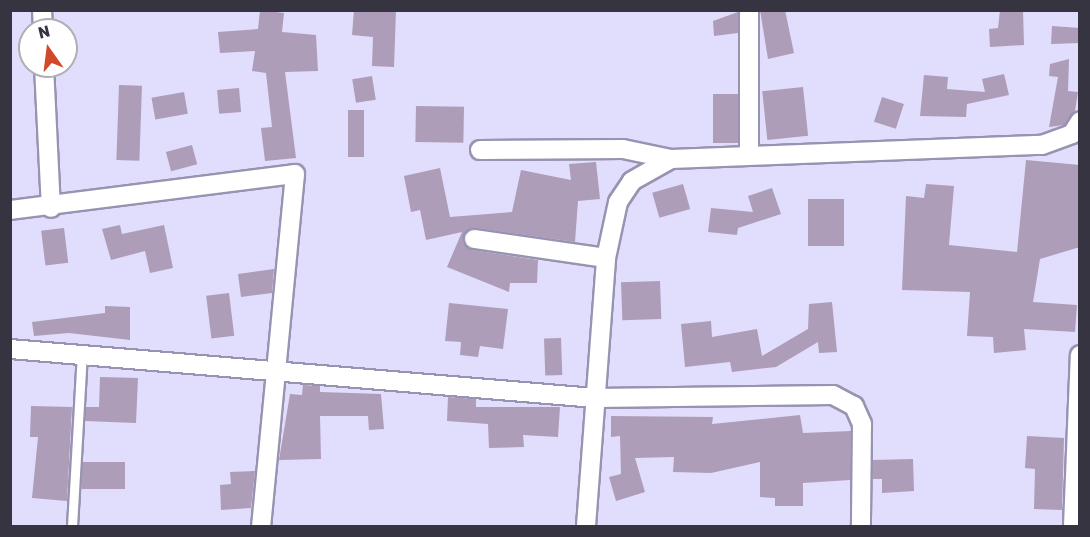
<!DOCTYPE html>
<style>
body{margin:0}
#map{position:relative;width:1090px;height:537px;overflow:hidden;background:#e1ddfc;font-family:Rubik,sans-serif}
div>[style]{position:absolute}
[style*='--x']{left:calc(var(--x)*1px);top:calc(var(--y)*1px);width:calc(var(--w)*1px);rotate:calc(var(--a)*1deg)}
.building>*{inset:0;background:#ad9db8;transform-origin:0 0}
.roads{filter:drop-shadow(2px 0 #9793b0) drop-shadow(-2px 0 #9793b0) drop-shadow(0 2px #9793b0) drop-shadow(0 -2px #9793b0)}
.service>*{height:9px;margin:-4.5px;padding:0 4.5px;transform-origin:4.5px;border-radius:4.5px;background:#fff}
.minor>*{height:18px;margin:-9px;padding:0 9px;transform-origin:9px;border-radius:9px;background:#fff}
span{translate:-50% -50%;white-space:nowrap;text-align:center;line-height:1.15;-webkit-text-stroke:4.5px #fff;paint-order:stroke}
.frame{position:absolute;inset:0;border:12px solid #353440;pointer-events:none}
.north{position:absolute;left:18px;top:18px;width:60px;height:60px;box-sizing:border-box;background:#fff;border:2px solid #aeaeb3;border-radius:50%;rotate:346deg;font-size:16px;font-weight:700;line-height:24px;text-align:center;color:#353440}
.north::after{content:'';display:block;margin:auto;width:21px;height:27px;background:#d3482b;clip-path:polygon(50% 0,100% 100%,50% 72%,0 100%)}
</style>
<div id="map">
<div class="building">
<i style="clip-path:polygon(260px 10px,284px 13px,282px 32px,316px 35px,318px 71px,285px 72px,296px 158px,265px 161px,261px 128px,272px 127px,266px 73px,252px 71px,255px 51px,220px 53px,218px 32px,258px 29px)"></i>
<i style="clip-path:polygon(354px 10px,396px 10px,394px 67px,372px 66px,373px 37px,352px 35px)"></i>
<i style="clip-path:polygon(760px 10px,785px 10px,794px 53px,768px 59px)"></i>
<i style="clip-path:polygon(1000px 10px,1023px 10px,1024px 45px,990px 47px,989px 29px,998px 28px)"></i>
<i style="clip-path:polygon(738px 12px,738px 33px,714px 36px,713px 21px)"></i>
<i style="clip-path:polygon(1052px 26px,1080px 28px,1080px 43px,1051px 44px)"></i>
<i style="clip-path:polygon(1069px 59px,1068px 91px,1078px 92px,1075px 111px,1064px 125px,1049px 127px,1058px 77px,1049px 76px,1050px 64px)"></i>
<i style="clip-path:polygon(1004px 74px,1009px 95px,967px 104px,966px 117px,920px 116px,924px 75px,948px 77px,947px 89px,985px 92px,982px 79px)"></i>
<i style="left:372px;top:76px;width:24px;height:20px;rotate:81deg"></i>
<i style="left:119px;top:85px;width:23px;height:75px;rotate:2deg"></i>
<i style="left:803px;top:87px;width:49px;height:41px;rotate:84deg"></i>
<i style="left:239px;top:88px;width:24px;height:22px;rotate:85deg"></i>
<i style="left:184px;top:92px;width:22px;height:33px;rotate:80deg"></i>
<i style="left:713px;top:94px;width:25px;height:49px"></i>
<i style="left:882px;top:97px;width:23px;height:26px;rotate:18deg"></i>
<i style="left:416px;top:106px;width:48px;height:36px;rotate:1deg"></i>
<i style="left:348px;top:110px;width:16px;height:47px"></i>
<i style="left:192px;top:145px;width:20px;height:27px;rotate:75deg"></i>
<i style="clip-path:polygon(1026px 160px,1080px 165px,1080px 247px,1040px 259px,1033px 302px,1077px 305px,1075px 332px,1024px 329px,1026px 350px,994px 353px,993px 337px,967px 336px,970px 292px,902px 290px,906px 196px,924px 198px,926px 184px,954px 186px,949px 245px,1017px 252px)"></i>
<i style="clip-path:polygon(596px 162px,600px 199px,578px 201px,575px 242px,476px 228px,465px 233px,463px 243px,472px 250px,538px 260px,537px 283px,510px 283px,509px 292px,447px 267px,462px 232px,426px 240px,420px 210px,411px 212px,404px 176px,440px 168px,450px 217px,512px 212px,521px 170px,571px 180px,569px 164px)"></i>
<i style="left:683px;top:184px;width:26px;height:32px;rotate:74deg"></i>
<i style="clip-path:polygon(772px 188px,781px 214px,738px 228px,737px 235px,708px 232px,711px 208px,753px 212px,748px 196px)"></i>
<i style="left:844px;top:199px;width:47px;height:36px;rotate:90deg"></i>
<i style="clip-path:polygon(120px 225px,122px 234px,164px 225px,173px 268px,150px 273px,145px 251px,111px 260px,102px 229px)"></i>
<i style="left:64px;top:228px;width:35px;height:23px;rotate:83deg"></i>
<i style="clip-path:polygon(274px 269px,272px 293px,241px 297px,238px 274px)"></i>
<i style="left:660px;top:281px;width:38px;height:39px;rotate:88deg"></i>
<i style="left:229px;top:293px;width:43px;height:23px;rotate:83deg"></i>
<i style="clip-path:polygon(832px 302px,837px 352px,819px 353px,818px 342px,776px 367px,732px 372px,730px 362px,685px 367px,681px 324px,711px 321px,712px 337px,757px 329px,762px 356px,808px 329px,809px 304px)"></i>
<i style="clip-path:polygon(449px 303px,508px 309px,503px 349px,480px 346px,478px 357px,460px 355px,461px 342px,445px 341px)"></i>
<i style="clip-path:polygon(105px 306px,130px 307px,130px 340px,69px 333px,34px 336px,32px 322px,105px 313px)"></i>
<i style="left:561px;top:338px;width:37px;height:17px;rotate:88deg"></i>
<i style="clip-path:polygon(100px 377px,138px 378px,136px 423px,85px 421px,86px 407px,99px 407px)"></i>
<i style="clip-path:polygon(303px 385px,320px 386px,320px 392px,381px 394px,384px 429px,369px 430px,368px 416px,320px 416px,321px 459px,279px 460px,290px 394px,302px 395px)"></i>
<i style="clip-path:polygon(448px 397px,476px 399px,476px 407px,560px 407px,558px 437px,523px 435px,524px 447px,489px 448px,488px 424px,447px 421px)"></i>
<i style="clip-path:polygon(31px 406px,72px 407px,67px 501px,32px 498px,38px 437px,30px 437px)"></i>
<i style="clip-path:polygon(800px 415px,803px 433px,851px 431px,850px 480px,803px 483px,803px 506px,775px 506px,775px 498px,760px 497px,760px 462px,711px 473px,673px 472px,674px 457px,635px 458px,645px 492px,616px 501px,609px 477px,621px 474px,620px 436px,611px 437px,611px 416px,713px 417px,712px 424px)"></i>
<i style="clip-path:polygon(1027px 436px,1064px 438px,1062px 510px,1034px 509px,1035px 469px,1025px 468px)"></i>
<i style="clip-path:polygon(913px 459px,914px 491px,882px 493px,882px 479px,873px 479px,873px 460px)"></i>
<i style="left:82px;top:462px;width:43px;height:27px"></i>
<i style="clip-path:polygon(255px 471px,251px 508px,221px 510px,220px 485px,231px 484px,230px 472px)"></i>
</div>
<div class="roads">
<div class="service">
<i style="--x:72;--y:526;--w:172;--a:-86.7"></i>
</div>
<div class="minor">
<i style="--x:42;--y:10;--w:20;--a:87"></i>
<i style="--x:44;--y:66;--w:142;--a:87.2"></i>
<i style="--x:480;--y:150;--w:143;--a:-0.4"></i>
<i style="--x:623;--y:149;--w:49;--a:11.8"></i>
<i style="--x:749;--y:154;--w:144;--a:-90"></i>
<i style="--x:10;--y:210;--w:287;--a:-7.2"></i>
<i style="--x:295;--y:174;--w:354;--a:95.5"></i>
<i style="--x:474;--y:239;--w:133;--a:8.2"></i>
<i style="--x:10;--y:349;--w:587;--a:4.79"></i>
<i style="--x:595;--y:398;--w:238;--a:-0.7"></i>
<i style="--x:833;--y:395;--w:24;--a:28"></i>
<i style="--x:854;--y:406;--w:20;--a:66"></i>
<i style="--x:862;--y:424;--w:102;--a:90.6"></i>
<i style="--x:586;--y:526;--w:269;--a:-85.7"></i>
<i style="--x:606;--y:258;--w:57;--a:-77.9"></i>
<i style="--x:618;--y:202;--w:25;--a:-56"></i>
<i style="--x:632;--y:181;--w:45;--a:-29.4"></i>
<i style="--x:671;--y:159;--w:371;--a:-2.2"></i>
<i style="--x:1042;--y:145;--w:32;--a:-20"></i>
<i style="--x:1072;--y:134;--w:15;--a:-58"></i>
<i style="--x:1073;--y:526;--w:171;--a:-87.7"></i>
</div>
</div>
<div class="frame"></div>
<div class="north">N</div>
</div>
